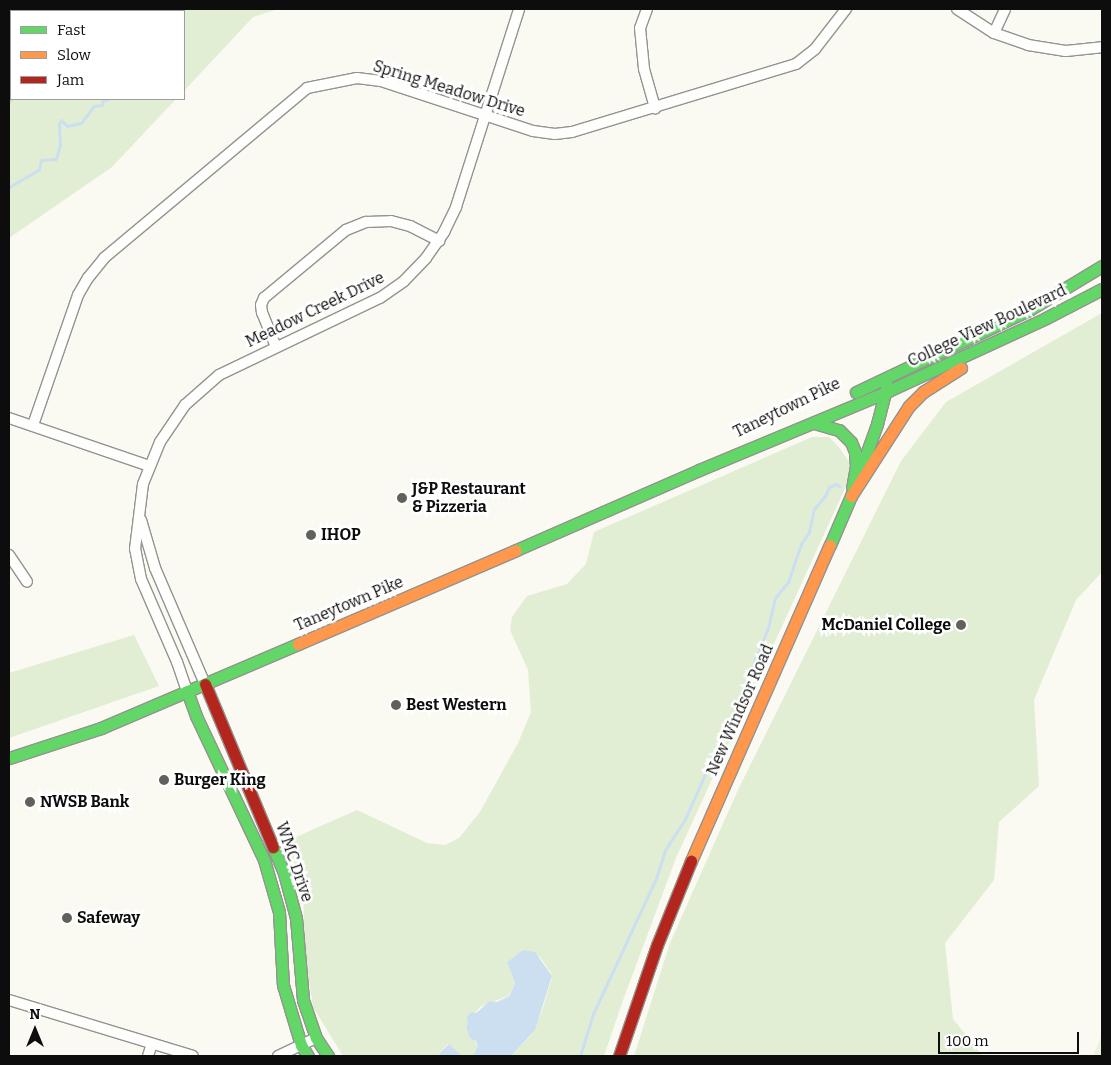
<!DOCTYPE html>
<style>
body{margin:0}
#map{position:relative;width:1111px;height:1065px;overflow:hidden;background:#faf9f2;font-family:Bitter,serif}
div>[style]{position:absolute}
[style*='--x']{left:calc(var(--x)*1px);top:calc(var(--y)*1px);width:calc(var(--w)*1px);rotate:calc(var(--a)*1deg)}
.green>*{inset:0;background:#e1eed4}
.forest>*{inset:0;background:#d1e5c3}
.pitch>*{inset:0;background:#ebf2dd}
.water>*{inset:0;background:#ccdff1}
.stream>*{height:3px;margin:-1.5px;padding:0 1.5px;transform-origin:1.5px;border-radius:1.5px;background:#ccdff1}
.roads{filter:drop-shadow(1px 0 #949390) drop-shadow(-1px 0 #949390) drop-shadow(0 1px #949390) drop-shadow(0 -1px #949390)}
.street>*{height:10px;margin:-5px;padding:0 5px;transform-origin:5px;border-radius:5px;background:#fefefd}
.fast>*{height:11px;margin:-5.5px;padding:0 5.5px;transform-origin:5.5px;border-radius:5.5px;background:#63d668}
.slow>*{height:11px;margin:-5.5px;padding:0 5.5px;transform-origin:5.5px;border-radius:5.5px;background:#ff974d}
.jam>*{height:11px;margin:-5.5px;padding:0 5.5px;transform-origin:5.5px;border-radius:5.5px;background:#b3261e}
.dots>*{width:14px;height:14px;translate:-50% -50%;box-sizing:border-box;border:2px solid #fff;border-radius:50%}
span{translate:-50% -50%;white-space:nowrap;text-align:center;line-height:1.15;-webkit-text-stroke:5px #fff;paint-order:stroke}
.street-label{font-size:16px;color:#0d0d0d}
.poi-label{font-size:16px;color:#0d0d0d;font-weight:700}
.left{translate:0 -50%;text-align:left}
.right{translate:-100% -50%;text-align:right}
.frame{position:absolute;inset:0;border:10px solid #0d0d0d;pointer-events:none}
.legend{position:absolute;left:10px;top:10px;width:175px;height:90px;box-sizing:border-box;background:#fff;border:1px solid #9e9e9e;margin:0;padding:6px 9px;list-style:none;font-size:15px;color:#0d0d0d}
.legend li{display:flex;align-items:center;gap:10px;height:25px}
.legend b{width:25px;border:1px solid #9e9e9e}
.north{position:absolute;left:10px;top:1005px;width:50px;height:50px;-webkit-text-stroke:4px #fff;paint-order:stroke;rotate:0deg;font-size:14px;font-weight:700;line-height:20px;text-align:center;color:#0d0d0d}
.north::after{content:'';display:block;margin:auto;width:18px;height:22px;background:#0d0d0d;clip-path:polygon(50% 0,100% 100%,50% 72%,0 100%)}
.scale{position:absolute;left:938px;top:1032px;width:141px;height:22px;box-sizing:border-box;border:2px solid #0d0d0d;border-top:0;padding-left:6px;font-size:15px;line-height:18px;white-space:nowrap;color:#0d0d0d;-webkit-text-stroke:4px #fff;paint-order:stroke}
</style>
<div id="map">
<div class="green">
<i style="clip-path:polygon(112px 9px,278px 9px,253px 17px,184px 91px,184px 11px,110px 11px)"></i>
<i style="clip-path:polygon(15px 99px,176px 99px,112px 167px,9px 238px,9px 105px)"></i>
<i style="clip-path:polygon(1102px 313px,1102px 572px,1076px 600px,1034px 700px,1039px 786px,999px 822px,994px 880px,945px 943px,953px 1019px,983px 1056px,634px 1056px,670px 943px,738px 790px,901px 461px,946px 402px)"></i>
<i style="clip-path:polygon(812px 437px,829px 437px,838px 446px,850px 463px,848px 482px,676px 858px,622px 1003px,604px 1056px,511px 1056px,531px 1035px,541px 1014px,552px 978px,551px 973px,540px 957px,518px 954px,507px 962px,515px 983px,508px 996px,480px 1007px,468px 1021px,469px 1031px,478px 1046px,473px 1056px,461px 1056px,448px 1044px,437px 1056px,343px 1056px,313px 1007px,305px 954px,303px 894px,287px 841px,357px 810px,427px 843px,445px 845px,459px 838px,480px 812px,518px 743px,531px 712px,528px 670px,510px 630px,512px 617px,527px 596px,567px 584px,586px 564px,594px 532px)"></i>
<i style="clip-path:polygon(134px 635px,159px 686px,9px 738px,9px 673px)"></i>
</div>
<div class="forest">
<i style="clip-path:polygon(9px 9px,112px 9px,109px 11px,11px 11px,11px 99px,15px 99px,9px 105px)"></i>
</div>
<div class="pitch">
<i style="clip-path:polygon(1102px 1035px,1102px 1056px,1093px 1056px)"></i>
</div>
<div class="water">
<i style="clip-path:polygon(523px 950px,535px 952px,552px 976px,535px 1030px,511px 1056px,473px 1056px,478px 1046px,476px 1041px,470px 1038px,466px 1026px,468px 1024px,467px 1017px,471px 1012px,476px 1013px,490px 1001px,497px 1002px,509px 996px,515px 983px,507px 962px)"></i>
<i style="clip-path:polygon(449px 1044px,459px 1053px,461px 1056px,437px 1056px)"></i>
</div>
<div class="stream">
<i style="--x:169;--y:11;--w:3;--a:-45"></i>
<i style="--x:9;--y:187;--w:34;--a:-30"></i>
<i style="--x:39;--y:170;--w:10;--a:-79"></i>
<i style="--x:41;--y:160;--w:15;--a:-4"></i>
<i style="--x:56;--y:159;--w:15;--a:-74"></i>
<i style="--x:60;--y:145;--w:21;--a:-93"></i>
<i style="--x:59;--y:124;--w:4;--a:-63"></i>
<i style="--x:61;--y:120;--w:8;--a:45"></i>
<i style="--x:67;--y:126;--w:14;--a:-12"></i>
<i style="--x:81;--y:123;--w:21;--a:-53"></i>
<i style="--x:94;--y:106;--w:8;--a:-7"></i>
<i style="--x:102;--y:105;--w:5;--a:-79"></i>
<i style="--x:103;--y:100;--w:6;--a:-9"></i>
<i style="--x:580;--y:1056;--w:44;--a:-72.8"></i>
<i style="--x:593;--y:1014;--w:150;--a:-65.1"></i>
<i style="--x:656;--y:878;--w:29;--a:-72"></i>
<i style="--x:665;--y:850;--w:37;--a:-57"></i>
<i style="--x:685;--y:819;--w:49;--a:-66"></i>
<i style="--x:705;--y:774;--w:15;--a:-53"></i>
<i style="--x:714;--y:762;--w:144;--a:-68.1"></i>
<i style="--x:768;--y:628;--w:31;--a:-77"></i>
<i style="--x:775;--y:598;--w:21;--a:-51"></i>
<i style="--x:788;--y:582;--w:40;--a:-71.1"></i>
<i style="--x:801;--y:544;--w:14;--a:-56"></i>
<i style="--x:809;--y:532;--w:24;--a:-78"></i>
<i style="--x:814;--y:509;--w:17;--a:-50"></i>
<i style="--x:825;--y:496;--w:10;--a:-66"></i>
<i style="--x:829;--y:487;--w:8;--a:-23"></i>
<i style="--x:836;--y:484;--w:4;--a:34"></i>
</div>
<div class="roads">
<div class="street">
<i style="--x:647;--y:9;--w:20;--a:110"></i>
<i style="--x:640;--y:28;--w:41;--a:84.4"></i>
<i style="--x:644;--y:69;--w:41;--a:74.2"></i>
<i style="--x:957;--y:9;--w:44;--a:33"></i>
<i style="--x:994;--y:33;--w:36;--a:19"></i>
<i style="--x:1028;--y:45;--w:38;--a:9"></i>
<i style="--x:1066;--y:51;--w:36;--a:-6"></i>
<i style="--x:994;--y:33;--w:26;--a:-65"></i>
<i style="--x:276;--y:347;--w:37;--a:-112"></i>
<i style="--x:262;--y:313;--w:8;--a:-97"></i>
<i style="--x:261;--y:305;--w:8;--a:-67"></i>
<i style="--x:264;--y:298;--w:107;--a:-39.7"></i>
<i style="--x:346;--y:230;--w:22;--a:-22"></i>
<i style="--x:366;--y:222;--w:25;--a:-2"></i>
<i style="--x:391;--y:221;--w:20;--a:15"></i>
<i style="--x:410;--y:226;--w:33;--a:27"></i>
<i style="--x:9;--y:418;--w:148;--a:18.9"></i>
<i style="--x:33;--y:425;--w:138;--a:-70.9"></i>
<i style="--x:78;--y:295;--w:20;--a:-60"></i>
<i style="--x:88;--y:278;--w:26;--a:-51"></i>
<i style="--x:104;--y:258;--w:265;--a:-39.9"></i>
<i style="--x:307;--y:88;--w:51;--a:-11.3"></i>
<i style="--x:357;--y:78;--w:24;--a:7"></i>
<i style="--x:381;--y:81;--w:160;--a:18.2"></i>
<i style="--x:533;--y:131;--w:22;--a:8"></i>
<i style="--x:555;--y:134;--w:17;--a:-7"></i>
<i style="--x:572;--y:132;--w:234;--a:-16.9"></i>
<i style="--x:796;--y:64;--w:24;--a:-38"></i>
<i style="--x:815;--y:49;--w:51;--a:-52.2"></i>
<i style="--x:141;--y:520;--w:50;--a:73.7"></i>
<i style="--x:155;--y:568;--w:126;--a:66.7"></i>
<i style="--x:9;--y:555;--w:32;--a:56"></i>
<i style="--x:187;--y:691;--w:31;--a:-109"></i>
<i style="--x:177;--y:662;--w:90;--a:-113.4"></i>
<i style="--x:141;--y:579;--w:31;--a:-101"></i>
<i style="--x:135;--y:549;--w:65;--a:-83"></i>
<i style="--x:143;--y:484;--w:45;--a:-68"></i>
<i style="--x:160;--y:442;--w:45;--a:-56"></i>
<i style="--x:185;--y:405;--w:45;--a:-41.4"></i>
<i style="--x:219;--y:375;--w:178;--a:-25.6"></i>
<i style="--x:380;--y:298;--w:29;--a:-35"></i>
<i style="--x:404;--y:281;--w:32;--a:-46"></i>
<i style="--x:426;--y:258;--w:32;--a:-55"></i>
<i style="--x:444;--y:232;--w:28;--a:-64"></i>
<i style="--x:456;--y:207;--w:208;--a:-72.3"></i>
<i style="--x:9;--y:1000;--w:192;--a:16.9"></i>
<i style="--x:148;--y:1056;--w:13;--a:-72"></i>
<i style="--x:278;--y:1056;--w:42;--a:-25.3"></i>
</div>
<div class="fast">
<i style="--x:856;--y:392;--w:191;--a:-25.4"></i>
<i style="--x:1029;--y:310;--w:85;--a:-31.1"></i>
<i style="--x:814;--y:423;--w:26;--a:16"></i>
<i style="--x:839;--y:430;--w:17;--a:45"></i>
<i style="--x:851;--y:442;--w:11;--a:68"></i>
<i style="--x:855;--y:452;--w:14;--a:86"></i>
<i style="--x:856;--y:466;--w:22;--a:100"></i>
<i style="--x:830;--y:545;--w:53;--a:-66.8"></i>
<i style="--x:851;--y:496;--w:77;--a:-70.1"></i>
<i style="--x:877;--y:424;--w:40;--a:-75.6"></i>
<i style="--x:516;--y:550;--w:200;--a:-23.6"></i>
<i style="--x:699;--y:470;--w:203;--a:-22.6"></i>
<i style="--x:886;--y:392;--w:176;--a:-24.8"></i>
<i style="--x:1046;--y:318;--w:63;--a:-27.4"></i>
<i style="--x:187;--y:691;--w:27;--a:70"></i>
<i style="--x:196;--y:716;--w:159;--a:64.7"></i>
<i style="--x:264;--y:860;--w:54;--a:73.9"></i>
<i style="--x:279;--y:912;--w:73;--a:86.9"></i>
<i style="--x:283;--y:985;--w:63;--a:73.3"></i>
<i style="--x:301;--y:1045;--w:13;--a:58"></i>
<i style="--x:9;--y:758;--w:97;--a:-18.1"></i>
<i style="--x:101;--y:728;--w:214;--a:-23.1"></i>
<i style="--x:273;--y:847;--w:28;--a:67"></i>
<i style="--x:284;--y:873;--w:47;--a:75.1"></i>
<i style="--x:296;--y:918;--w:82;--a:85.1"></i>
<i style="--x:303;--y:1000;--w:40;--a:71.1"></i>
<i style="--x:316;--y:1038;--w:22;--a:56"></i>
</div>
<div class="slow">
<i style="--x:851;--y:496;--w:107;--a:-57.2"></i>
<i style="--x:909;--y:406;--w:20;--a:-45"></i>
<i style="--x:923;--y:392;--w:45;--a:-32.3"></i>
<i style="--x:298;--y:644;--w:237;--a:-23.3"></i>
<i style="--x:691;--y:861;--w:345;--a:-66.3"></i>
</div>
<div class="jam">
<i style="--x:205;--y:684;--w:177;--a:67.4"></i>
<i style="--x:619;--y:1056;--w:117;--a:-71.1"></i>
<i style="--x:657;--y:945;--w:91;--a:-68"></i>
</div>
</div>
<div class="dots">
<i style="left:402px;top:498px;background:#60605d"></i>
<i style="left:311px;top:535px;background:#60605d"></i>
<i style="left:961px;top:625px;background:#60605d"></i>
<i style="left:396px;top:705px;background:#60605d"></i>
<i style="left:164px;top:780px;background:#60605d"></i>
<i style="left:30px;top:802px;background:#60605d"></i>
<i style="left:67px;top:918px;background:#60605d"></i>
</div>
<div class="street-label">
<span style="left:449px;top:89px;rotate:17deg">Spring Meadow Drive</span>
<span style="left:315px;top:310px;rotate:-26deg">Meadow Creek Drive</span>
<span style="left:987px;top:326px;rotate:-25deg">College View Boulevard</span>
<span style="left:787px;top:408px;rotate:-26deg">Taneytown Pike</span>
<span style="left:349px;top:604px;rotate:-23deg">Taneytown Pike</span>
<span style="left:740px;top:710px;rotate:-66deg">New Windsor Road</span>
<span style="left:294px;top:862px;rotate:71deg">WMC Drive</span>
</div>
<div class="poi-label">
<span class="left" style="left:412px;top:498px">J&amp;P Restaurant<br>&amp; Pizzeria</span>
<span class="left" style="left:321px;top:535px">IHOP</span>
<span class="right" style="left:951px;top:625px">McDaniel College</span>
<span class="left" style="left:406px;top:705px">Best Western</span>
<span class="left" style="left:174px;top:780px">Burger King</span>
<span class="left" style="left:40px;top:802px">NWSB Bank</span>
<span class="left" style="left:77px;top:918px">Safeway</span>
</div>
<div class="frame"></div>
<ul class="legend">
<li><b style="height:6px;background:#63d668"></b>Fast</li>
<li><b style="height:6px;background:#ff974d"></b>Slow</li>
<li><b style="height:6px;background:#b3261e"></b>Jam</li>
</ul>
<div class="north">N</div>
<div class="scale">100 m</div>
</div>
